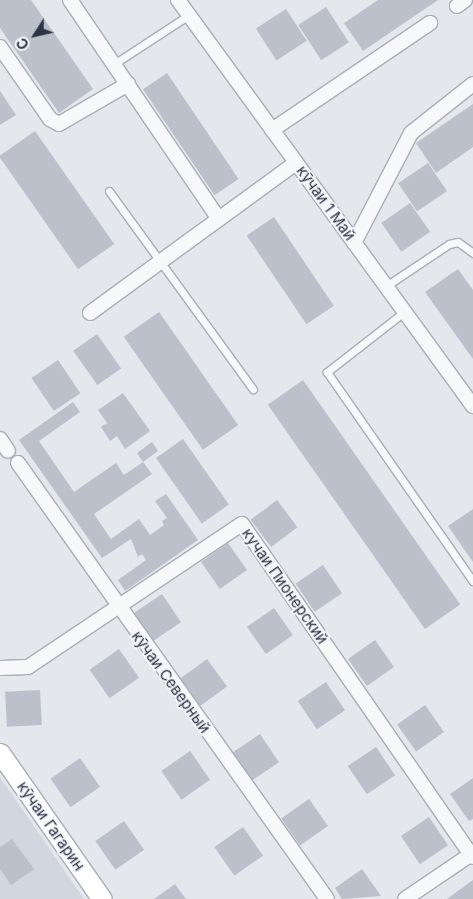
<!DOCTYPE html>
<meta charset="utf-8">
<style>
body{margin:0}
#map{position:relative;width:473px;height:899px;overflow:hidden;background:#e4e7ec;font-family:Inter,sans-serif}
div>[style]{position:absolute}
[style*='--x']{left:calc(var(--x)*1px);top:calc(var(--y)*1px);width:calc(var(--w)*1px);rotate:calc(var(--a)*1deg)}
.built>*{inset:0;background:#d2d6de}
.building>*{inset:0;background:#bbc0ca;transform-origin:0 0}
.roads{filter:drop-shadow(1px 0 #a9aeb7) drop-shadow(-1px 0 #a9aeb7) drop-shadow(0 1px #a9aeb7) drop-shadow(0 -1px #a9aeb7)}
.service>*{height:7px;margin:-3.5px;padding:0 3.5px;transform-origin:3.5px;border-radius:3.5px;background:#f7f8fa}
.minor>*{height:14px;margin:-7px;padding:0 7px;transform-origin:7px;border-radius:7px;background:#f7f8fa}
.secondary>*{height:19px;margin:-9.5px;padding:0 9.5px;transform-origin:9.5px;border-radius:9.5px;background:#fff}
span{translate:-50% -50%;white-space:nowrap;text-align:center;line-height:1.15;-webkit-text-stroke:4px #f4f6f9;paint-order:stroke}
.street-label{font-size:15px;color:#2b3445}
.north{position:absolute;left:10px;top:10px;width:50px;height:50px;-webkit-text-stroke:4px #f4f6f9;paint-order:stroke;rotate:235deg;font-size:14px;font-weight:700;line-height:20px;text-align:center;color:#2b3445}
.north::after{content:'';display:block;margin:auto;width:18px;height:22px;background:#2b3445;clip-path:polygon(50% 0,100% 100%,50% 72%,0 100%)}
</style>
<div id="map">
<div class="built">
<i style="clip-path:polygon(0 777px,84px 899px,0 899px)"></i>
</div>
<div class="building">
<i style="clip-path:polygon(0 0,31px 0,93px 89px,59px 113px,0 28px)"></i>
<i style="clip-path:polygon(378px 0,438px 0,363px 51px,344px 23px)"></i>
<i style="left:326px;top:7px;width:42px;height:33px;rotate:57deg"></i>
<i style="left:286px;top:9px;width:38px;height:36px;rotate:57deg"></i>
<i style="left:167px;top:73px;width:128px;height:29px;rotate:56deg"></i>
<i style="clip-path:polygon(0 91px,16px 115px,0 125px)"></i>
<i style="clip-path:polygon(473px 104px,473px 147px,436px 173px,416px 143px)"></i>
<i style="left:35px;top:131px;width:138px;height:44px;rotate:55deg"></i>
<i style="left:428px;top:163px;width:34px;height:36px;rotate:56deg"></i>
<i style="left:410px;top:203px;width:35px;height:35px;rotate:55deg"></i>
<i style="left:274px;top:217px;width:107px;height:33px;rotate:56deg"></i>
<i style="clip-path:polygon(458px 269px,473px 290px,473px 359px,425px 292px)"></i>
<i style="left:159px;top:312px;width:138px;height:43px;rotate:55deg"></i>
<i style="left:97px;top:334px;width:42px;height:29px;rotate:55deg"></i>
<i style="left:58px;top:360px;width:40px;height:32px;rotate:56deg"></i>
<i style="left:303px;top:380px;width:274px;height:43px;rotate:55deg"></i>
<i style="clip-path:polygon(123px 393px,150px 431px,125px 449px,117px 436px,110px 441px,101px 427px,107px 423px,98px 410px)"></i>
<i style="clip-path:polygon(73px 402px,80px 412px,39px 441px,74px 492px,116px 463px,124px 475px,143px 462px,137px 453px,152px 442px,158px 451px,143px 462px,152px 474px,94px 514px,111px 539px,139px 519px,150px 535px,164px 525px,162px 521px,167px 518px,155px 501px,166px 494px,198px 540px,125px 591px,118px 580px,146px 560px,142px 554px,138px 557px,131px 539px,102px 558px,19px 440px)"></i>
<i style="left:183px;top:439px;width:80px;height:33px;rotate:55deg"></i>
<i style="left:277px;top:500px;width:34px;height:33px;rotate:53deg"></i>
<i style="clip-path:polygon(473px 509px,473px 562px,448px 526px)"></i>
<i style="left:228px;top:543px;width:33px;height:33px;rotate:55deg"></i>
<i style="left:323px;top:565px;width:34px;height:33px;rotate:56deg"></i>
<i style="left:162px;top:594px;width:34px;height:34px;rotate:56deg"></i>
<i style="left:274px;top:608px;width:33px;height:33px;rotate:55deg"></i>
<i style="left:375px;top:640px;width:33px;height:33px;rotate:55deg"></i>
<i style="left:119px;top:649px;width:35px;height:36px;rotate:55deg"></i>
<i style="left:207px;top:659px;width:34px;height:33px;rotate:54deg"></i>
<i style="left:326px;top:682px;width:34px;height:34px;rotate:56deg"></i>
<i style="left:40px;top:690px;width:35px;height:35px;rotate:87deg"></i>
<i style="left:425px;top:705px;width:33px;height:34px;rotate:55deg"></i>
<i style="left:260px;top:734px;width:34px;height:34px;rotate:56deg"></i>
<i style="left:376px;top:747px;width:34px;height:34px;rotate:56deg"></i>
<i style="left:190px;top:751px;width:35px;height:35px;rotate:55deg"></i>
<i style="left:80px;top:758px;width:35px;height:36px;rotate:55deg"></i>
<i style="clip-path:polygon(473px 778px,473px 819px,469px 821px,450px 794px)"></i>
<i style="left:309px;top:799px;width:33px;height:34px;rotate:55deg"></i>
<i style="left:429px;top:817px;width:34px;height:34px;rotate:56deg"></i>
<i style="left:124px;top:821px;width:35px;height:35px;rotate:55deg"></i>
<i style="left:243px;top:827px;width:35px;height:35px;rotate:55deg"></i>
<i style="clip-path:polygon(12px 839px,34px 869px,11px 885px,0 869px,0 847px)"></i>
<i style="clip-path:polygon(362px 869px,381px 896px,342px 899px,335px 888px)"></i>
<i style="clip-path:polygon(473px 880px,473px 899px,447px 899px)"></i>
<i style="clip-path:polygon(175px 884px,186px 899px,154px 899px)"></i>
</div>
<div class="roads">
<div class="service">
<i style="--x:114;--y:64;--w:90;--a:-33.2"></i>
<i style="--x:109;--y:191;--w:245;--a:54"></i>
<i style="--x:386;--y:286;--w:76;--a:-33.7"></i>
<i style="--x:449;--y:244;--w:9;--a:-13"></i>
<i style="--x:458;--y:242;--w:19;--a:36"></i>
<i style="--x:404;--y:312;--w:98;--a:142.1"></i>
<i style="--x:327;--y:372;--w:255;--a:55.1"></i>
</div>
<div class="minor">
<i style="--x:70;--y:0;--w:265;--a:55.8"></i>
<i style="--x:178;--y:0;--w:502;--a:54"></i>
<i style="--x:457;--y:6;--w:10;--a:-37"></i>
<i style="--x:0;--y:47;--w:88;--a:55.2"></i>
<i style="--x:50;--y:119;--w:10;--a:29"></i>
<i style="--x:59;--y:124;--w:80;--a:-30.1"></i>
<i style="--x:272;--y:130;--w:191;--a:-34.1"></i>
<i style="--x:354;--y:243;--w:124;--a:-62.6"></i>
<i style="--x:411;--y:133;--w:79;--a:-38.3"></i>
<i style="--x:90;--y:313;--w:255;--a:-36.1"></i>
<i style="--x:0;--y:439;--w:14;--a:56"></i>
<i style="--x:18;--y:463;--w:534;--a:54.67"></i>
<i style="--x:0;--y:668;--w:28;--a:-2"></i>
<i style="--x:28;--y:667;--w:257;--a:-33.8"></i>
<i style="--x:242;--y:524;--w:405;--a:55.3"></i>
<i style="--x:405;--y:899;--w:82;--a:-34.1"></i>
</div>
<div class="secondary">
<i style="--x:0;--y:753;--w:178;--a:55.1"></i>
</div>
</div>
<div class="street-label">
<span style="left:326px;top:203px;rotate:54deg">кӯчаи 1 Май</span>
<span style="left:285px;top:586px;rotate:55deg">кучаи Пионерский</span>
<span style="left:171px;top:682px;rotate:54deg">кӯчаи Северный</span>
<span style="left:51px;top:826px;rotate:55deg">кӯчаи Гагарин</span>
</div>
<div class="north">С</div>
</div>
